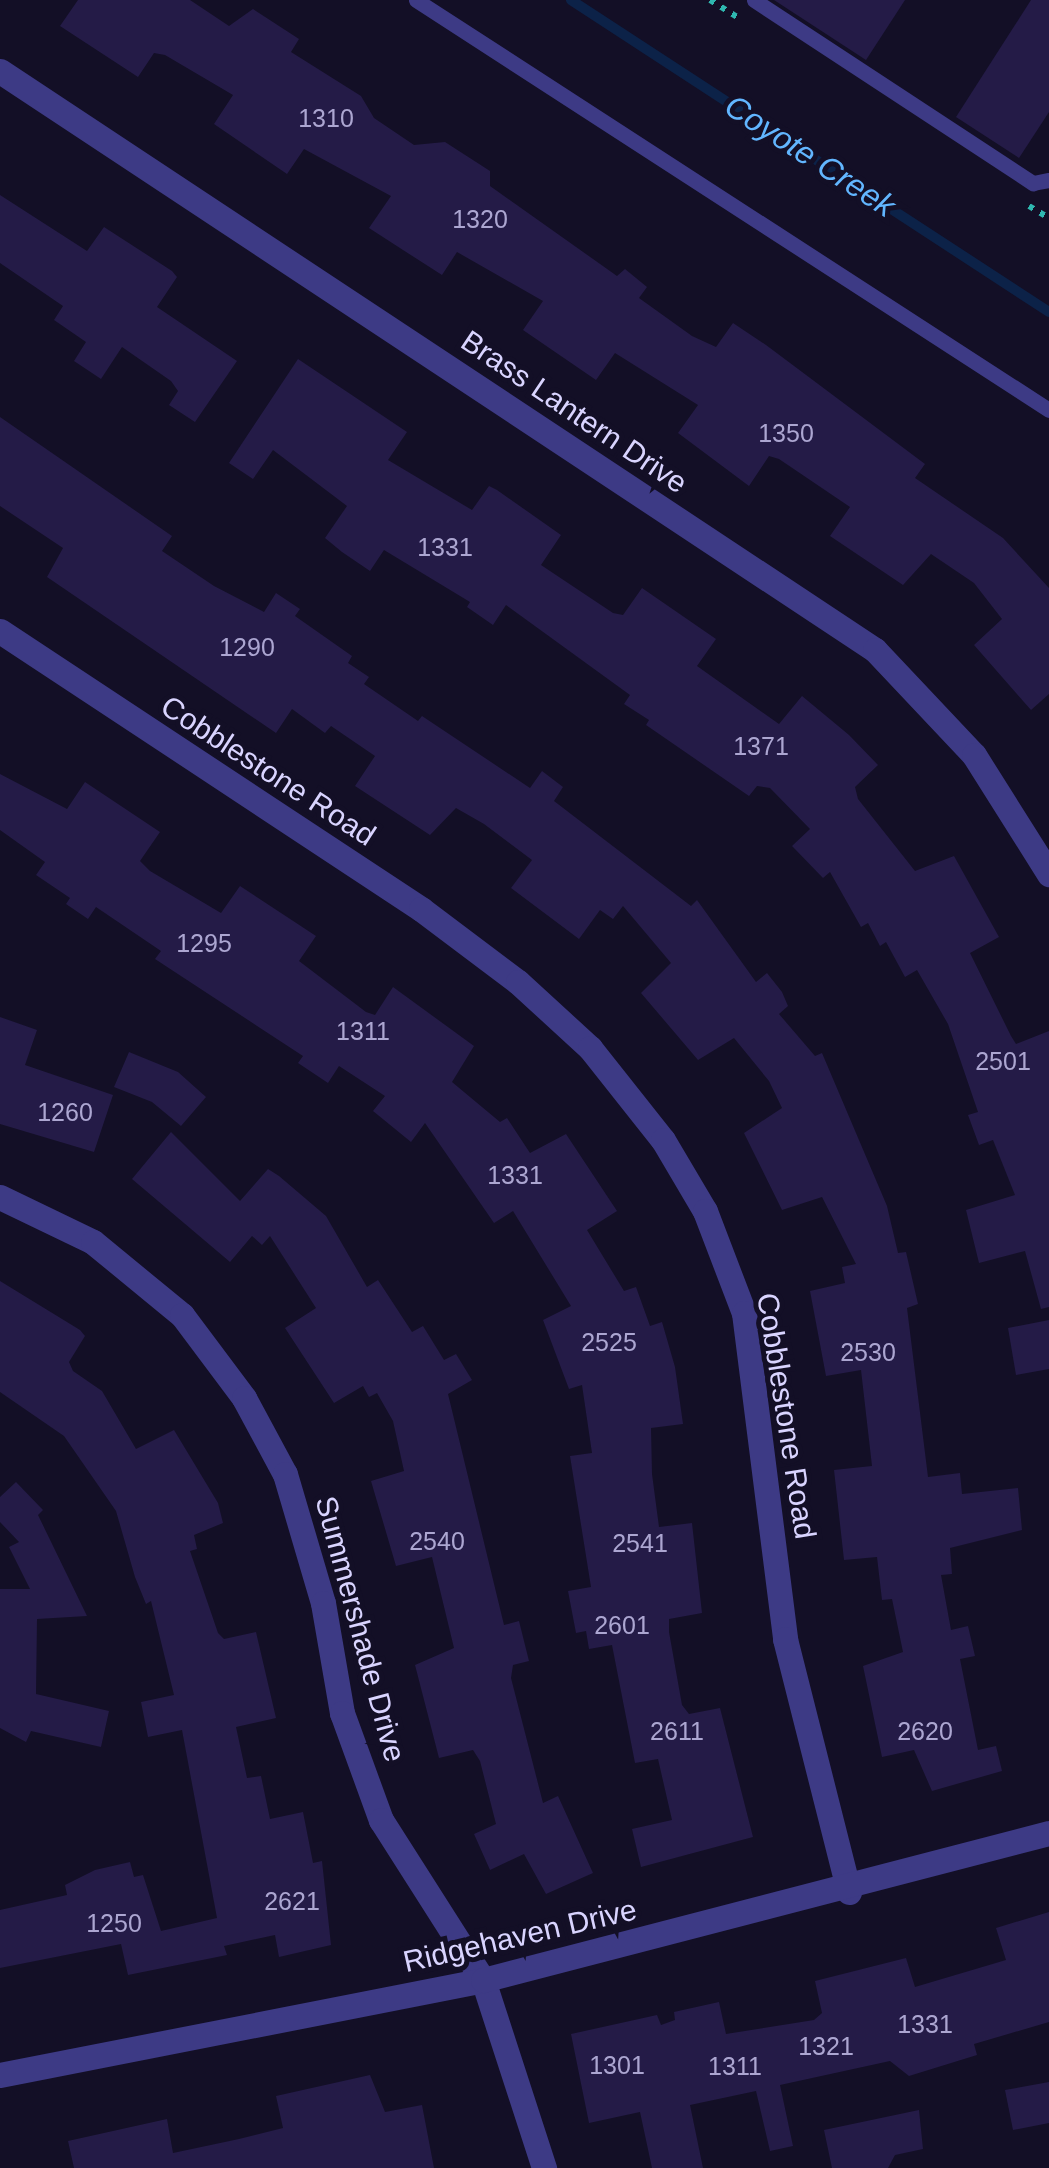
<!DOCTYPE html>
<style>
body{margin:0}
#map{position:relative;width:1049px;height:2168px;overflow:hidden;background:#130f26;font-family:Arial,sans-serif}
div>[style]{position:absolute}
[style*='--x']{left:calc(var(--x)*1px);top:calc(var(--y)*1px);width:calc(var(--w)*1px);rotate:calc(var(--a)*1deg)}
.stream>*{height:10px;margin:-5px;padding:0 5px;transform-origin:5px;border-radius:5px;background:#0c2248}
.building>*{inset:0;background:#241b47}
.path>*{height:6px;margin-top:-3px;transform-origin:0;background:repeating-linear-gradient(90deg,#2fb8b0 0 5px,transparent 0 13px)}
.lane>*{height:15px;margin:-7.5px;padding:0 7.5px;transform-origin:7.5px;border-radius:7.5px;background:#3d3a85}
.street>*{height:25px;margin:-12.5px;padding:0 12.5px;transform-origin:12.5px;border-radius:12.5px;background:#3d3a85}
span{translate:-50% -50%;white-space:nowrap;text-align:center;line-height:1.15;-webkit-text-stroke:10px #130f26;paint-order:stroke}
.number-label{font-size:25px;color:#aca6d1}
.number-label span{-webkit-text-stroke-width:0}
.street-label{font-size:30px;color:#d9d4ff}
.water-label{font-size:32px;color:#62b6ff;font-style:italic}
</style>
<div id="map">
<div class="stream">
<i style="--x:571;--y:0;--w:571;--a:33.13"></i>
</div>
<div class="building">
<i style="clip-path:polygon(78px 0,190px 0,229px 26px,253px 9px,299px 39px,291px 52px,361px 96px,374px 118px,414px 145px,445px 142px,490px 171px,490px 186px,617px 276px,625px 269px,647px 287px,639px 298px,692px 336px,716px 347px,733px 323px,766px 345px,925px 464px,915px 478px,1003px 538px,1049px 588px,1049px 694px,1031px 710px,974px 645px,1002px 619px,974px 583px,931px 554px,903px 585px,830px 536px,850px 507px,779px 459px,769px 456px,749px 486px,678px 433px,698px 405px,615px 353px,596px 380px,523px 330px,543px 301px,457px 252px,442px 275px,403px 250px,369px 228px,391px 196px,304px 149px,287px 174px,214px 124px,233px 95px,165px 55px,154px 53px,138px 77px,60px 26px)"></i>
<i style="clip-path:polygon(774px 0,905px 0,866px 60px)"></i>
<i style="clip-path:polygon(1031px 0,1049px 0,1049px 112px,1019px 158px,956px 117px)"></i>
<i style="clip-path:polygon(0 195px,87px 251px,104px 227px,172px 271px,177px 277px,157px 307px,237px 361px,195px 422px,169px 405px,178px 391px,171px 381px,122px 347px,101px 379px,74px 361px,86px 342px,54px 320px,63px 306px,0 263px)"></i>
<i style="clip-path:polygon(298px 359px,407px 432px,388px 460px,472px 510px,489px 486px,497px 490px,561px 535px,541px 565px,613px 613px,623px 615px,642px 588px,716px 639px,697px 666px,779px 724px,802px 696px,849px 735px,878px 765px,855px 787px,858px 799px,915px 871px,954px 856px,999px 937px,970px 953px,1011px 1036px,1016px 1044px,1049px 1031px,1049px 1307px,1041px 1309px,1025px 1251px,979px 1263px,966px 1210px,1015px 1195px,993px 1140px,979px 1145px,968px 1115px,978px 1112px,948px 1024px,917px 970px,905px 977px,886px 942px,880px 946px,868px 923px,861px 927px,830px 872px,823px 878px,792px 846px,810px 829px,770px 788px,757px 786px,749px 796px,646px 725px,649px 720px,624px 704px,630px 695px,506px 605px,493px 625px,467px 607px,470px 602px,384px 550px,370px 571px,342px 552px,325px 538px,347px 506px,273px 450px,253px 479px,229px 463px)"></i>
<i style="clip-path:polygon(0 417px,172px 536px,162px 551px,214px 586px,264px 612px,276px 593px,300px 609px,295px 616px,352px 656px,348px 663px,369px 677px,364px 684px,418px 721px,422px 716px,530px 788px,542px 771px,563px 787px,554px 801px,691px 906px,697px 900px,756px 982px,767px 973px,782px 992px,788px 1006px,779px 1014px,815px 1056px,822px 1053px,887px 1206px,898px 1253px,906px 1252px,918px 1304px,907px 1308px,928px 1477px,960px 1473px,962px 1494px,1018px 1488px,1022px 1530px,950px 1548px,952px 1574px,941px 1575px,951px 1630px,968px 1626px,975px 1656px,960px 1659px,978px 1750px,996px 1746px,1002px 1771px,932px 1791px,914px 1750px,882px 1757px,863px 1666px,903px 1652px,892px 1599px,882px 1600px,877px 1557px,844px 1560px,834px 1470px,872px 1466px,861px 1370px,826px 1376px,810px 1291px,845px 1283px,842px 1267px,856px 1264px,822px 1197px,782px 1210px,744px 1133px,782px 1108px,769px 1081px,734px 1038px,698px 1060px,641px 993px,671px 963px,623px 906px,613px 919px,600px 910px,579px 939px,511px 888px,532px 860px,484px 824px,456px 808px,430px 835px,355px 786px,375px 756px,331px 726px,325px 733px,292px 709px,276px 733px,47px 577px,63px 548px,0 506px)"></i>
<i style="clip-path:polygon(0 774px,67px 809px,85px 782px,160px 832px,140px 861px,150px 871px,221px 913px,240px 886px,316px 936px,299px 961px,366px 1012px,375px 1015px,393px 987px,474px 1046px,452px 1082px,500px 1122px,507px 1118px,530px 1153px,566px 1134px,617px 1211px,587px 1230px,624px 1291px,636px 1287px,650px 1326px,662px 1322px,675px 1367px,683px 1424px,651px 1428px,652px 1474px,659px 1527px,692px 1523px,702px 1613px,669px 1619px,669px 1632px,682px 1705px,689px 1714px,720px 1708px,753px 1837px,641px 1867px,632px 1829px,672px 1820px,658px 1759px,635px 1763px,612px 1645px,589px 1649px,586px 1631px,576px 1633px,568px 1591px,591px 1587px,570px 1456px,592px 1453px,582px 1385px,569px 1389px,543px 1320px,571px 1306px,513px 1211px,494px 1223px,425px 1123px,411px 1142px,373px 1111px,385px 1096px,339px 1066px,328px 1083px,298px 1063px,303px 1056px,155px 959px,161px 951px,96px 907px,88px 919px,66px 904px,70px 898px,36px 875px,45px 862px,0 830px)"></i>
<i style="clip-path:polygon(0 1017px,37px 1030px,25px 1065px,113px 1095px,94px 1152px,0 1124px)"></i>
<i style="clip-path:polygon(129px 1052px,178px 1072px,206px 1097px,181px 1126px,152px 1102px,114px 1087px)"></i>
<i style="clip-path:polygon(171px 1132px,240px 1201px,268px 1169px,279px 1176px,326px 1216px,367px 1287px,378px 1280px,412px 1332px,423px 1326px,444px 1360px,456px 1354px,472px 1380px,448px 1394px,504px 1625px,519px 1621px,529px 1661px,513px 1665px,511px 1678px,543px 1803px,558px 1796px,593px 1873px,546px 1894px,524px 1854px,490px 1870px,474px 1834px,496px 1824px,480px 1761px,473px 1750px,439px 1758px,415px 1665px,454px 1648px,432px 1557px,396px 1566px,371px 1481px,404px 1471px,393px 1421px,377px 1393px,369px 1397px,363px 1386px,334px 1403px,285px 1328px,316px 1308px,270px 1236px,262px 1245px,252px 1236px,230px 1262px,132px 1179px)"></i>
<i style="clip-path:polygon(0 1281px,80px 1330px,85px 1336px,69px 1362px,73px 1371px,102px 1391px,136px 1449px,174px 1430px,218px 1503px,223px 1523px,194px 1535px,197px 1549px,190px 1551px,218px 1633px,224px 1639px,256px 1632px,276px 1718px,236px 1727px,247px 1778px,261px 1776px,270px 1819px,303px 1812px,313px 1863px,322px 1861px,331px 1945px,279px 1957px,275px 1935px,224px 1946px,227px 1955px,128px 1975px,121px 1944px,0 1968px,0 1910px,67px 1895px,65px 1885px,95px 1870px,130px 1862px,134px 1877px,143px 1875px,161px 1931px,217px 1918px,182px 1730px,148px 1737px,141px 1702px,174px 1695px,151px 1601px,146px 1604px,135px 1577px,116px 1511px,64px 1436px,0 1392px)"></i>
<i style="clip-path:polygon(1049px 1320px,1049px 1369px,1016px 1375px,1008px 1328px)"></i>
<i style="clip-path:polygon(16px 1482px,43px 1510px,38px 1515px,87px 1616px,37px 1619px,36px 1694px,109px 1711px,101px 1747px,31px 1731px,26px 1742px,0 1728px,0 1589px,30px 1589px,9px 1547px,19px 1542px,0 1522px,0 1497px)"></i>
<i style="clip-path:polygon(1049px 1912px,1049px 2022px,974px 2044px,977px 2055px,909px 2076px,890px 2061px,780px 2085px,793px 2146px,770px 2151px,756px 2091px,690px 2105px,703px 2168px,652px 2168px,640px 2112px,589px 2123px,571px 2034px,657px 2015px,661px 2025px,675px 2020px,674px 2012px,719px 2002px,726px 2034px,814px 2020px,822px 2013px,815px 1981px,906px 1958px,915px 1987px,1006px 1960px,996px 1928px)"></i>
<i style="clip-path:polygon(370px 2075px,385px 2112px,422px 2105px,434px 2168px,74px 2168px,68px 2141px,167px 2119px,173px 2153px,239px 2139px,283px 2128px,276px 2096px)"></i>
<i style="clip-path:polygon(1049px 2082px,1049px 2123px,1013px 2130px,1005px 2090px)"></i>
<i style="clip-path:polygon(919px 2110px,923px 2149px,895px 2155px,888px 2168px,832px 2168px,824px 2130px)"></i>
</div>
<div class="path">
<i style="--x:710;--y:0;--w:32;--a:32"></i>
<i style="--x:1029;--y:206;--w:23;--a:31"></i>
</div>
<div class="lane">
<i style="--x:416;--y:0;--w:754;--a:32.93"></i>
<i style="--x:754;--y:0;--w:334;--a:33.3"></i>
<i style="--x:1033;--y:183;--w:16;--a:-11"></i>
</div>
<div class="street">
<i style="--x:0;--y:71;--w:1049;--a:33.49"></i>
<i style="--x:875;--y:650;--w:144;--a:46.7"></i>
<i style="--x:974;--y:755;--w:141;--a:57.8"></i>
<i style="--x:0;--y:631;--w:505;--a:33.44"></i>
<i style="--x:421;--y:909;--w:121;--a:37"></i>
<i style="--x:518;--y:982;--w:98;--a:42.5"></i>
<i style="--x:590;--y:1048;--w:117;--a:51.6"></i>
<i style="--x:663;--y:1140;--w:82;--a:59.4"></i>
<i style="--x:705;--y:1211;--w:109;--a:69.1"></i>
<i style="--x:744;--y:1313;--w:329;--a:82.8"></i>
<i style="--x:785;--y:1639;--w:261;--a:75.8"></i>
<i style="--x:0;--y:1197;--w:103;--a:25.8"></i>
<i style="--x:93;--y:1242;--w:115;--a:39.4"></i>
<i style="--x:182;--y:1315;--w:104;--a:53.2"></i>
<i style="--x:244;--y:1398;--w:86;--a:61.7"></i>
<i style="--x:285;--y:1474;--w:134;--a:73.6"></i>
<i style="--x:323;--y:1603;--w:112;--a:80.2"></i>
<i style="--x:342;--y:1713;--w:114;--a:70"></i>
<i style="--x:381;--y:1820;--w:190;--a:57.5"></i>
<i style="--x:483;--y:1980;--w:198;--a:72"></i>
<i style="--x:0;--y:2075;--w:492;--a:-11.1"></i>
<i style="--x:483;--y:1980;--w:585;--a:-14.56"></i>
</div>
<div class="number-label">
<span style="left:326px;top:118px">1310</span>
<span style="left:480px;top:219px">1320</span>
<span style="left:786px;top:433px">1350</span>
<span style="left:445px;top:547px">1331</span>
<span style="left:247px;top:647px">1290</span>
<span style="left:761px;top:746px">1371</span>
<span style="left:204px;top:943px">1295</span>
<span style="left:363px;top:1031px">1311</span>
<span style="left:1003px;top:1061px">2501</span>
<span style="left:65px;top:1112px">1260</span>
<span style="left:515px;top:1175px">1331</span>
<span style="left:609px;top:1342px">2525</span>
<span style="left:868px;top:1352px">2530</span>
<span style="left:437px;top:1541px">2540</span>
<span style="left:640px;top:1543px">2541</span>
<span style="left:622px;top:1625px">2601</span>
<span style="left:677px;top:1731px">2611</span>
<span style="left:925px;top:1731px">2620</span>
<span style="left:292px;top:1901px">2621</span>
<span style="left:114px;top:1923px">1250</span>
<span style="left:925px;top:2024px">1331</span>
<span style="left:826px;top:2046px">1321</span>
<span style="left:617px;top:2065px">1301</span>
<span style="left:735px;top:2066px">1311</span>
</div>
<div class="street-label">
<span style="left:574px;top:412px;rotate:34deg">Brass Lantern Drive</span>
<span style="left:268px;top:771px;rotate:33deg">Cobblestone Road</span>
<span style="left:786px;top:1416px;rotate:81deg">Cobblestone Road</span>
<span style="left:360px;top:1629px;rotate:75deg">Summershade Drive</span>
<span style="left:520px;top:1936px;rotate:-13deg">Ridgehaven Drive</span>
</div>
<div class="water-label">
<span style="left:810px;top:156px;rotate:33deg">Coyote Creek</span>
</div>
</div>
